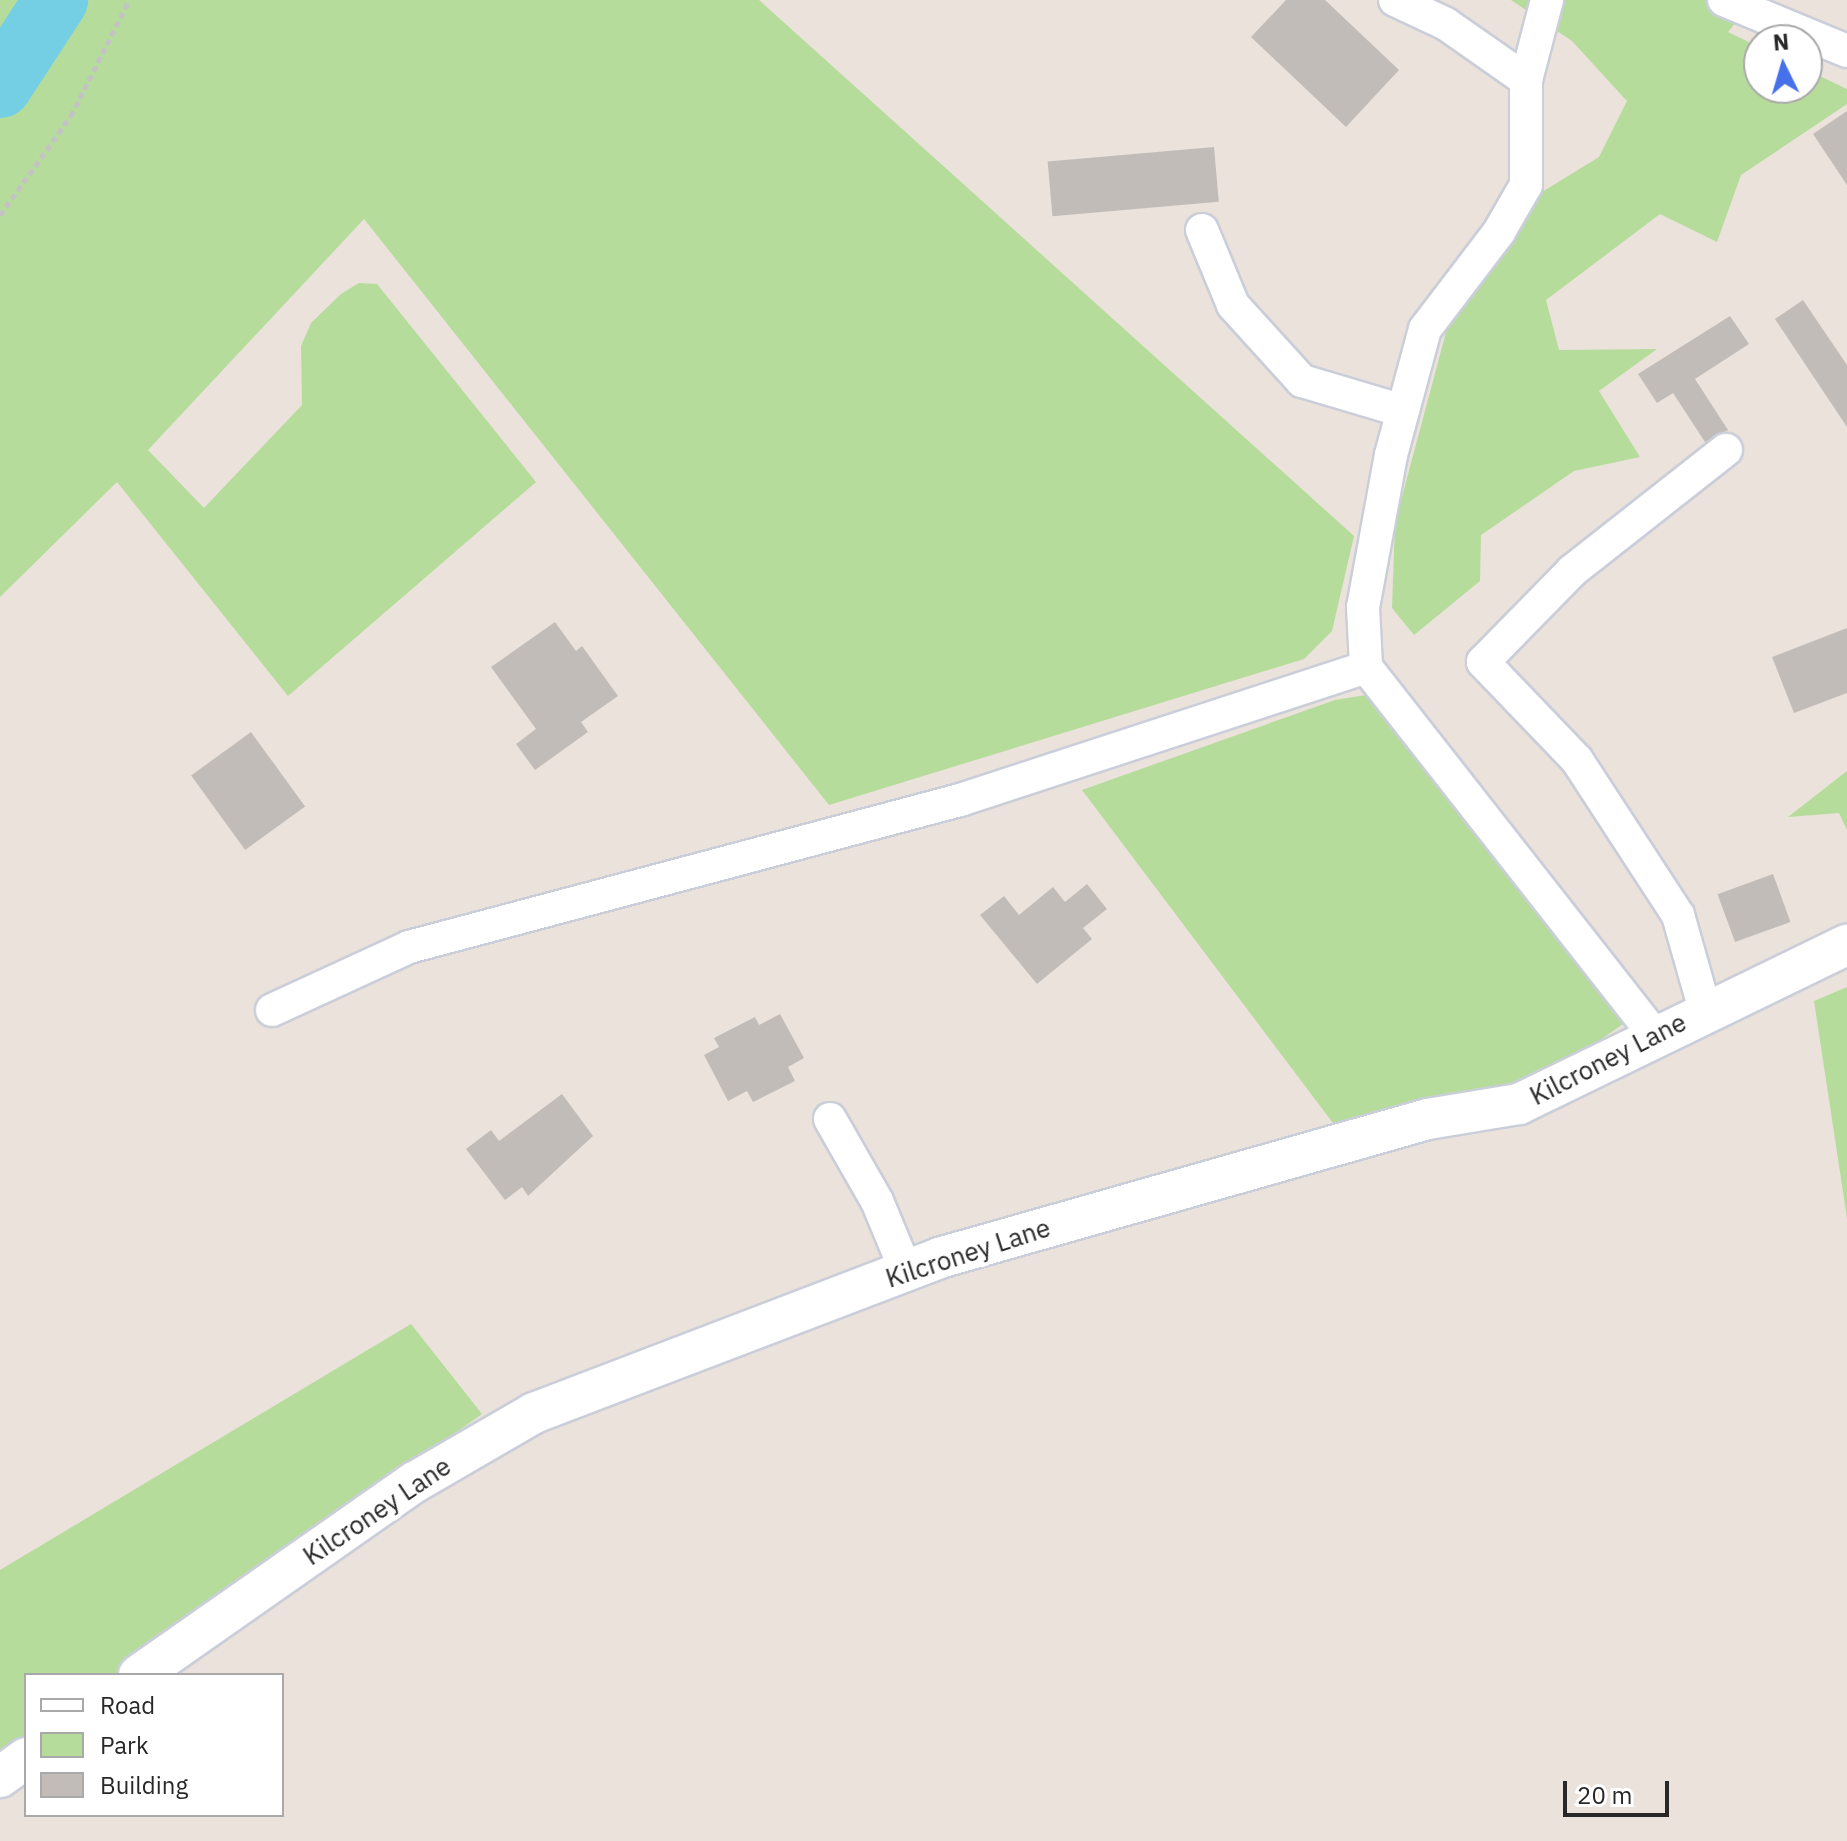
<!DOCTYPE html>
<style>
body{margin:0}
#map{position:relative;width:1847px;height:1841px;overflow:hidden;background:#eae2db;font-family:"IBM Plex Sans",sans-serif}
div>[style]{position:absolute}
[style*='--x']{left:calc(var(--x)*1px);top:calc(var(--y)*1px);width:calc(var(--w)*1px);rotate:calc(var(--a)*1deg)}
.green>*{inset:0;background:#b6dc9b}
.river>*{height:64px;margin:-32px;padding:0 32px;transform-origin:32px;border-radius:32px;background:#75cfe4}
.building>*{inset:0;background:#c2bcb8;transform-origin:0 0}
.path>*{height:5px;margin-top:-2.5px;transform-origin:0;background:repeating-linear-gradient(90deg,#c3c3c3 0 6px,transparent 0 10px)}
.roads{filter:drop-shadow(2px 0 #caced9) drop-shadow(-2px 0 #caced9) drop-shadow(0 2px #caced9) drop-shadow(0 -2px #caced9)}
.minor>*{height:32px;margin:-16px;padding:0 16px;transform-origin:16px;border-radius:16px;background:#fff}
.tertiary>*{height:40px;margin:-20px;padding:0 20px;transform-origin:20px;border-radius:20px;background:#fff}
span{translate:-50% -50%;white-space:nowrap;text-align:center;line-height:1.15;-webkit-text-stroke:8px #fff;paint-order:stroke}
.street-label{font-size:26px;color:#282828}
.legend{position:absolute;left:24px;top:1673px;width:260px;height:144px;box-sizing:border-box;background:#fff;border:2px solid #a9a9a9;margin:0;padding:10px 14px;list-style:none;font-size:24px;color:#282828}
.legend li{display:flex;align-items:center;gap:16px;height:40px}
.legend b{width:40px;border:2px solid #a9a9a9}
.north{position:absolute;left:1743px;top:24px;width:80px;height:80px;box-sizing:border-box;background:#fff;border:2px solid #a9a9a9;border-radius:50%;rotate:355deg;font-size:22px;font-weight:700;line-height:32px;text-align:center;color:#282828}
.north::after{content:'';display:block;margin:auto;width:28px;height:36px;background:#4771eb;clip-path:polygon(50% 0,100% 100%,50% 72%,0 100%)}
.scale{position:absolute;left:1563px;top:1781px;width:106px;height:36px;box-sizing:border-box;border:4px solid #282828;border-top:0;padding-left:10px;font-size:24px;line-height:28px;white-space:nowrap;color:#282828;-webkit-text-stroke:6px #fff;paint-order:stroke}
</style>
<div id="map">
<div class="green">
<i style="clip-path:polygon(0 0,759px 0,1354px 536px,1332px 631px,1304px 659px,829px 805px,364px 219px,148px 450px,204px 508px,302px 405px,301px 346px,311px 323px,341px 294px,359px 283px,377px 284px,536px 482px,288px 696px,117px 482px,0 597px)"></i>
<i style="clip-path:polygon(1511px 0,1754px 0,1728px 32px,1759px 47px,1759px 88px,1807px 88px,1807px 70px,1847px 89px,1847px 104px,1741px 175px,1717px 242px,1660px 214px,1546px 300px,1559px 350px,1657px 349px,1599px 391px,1640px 457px,1574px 471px,1481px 535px,1480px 581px,1414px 635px,1392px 608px,1395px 523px,1449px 321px,1529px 200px,1599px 157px,1627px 101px,1572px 41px)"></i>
<i style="clip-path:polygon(1366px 695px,1623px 1024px,1547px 1077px,1351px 1147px,1082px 790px,1335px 700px)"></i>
<i style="clip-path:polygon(1847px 771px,1847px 830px,1839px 813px,1788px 817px)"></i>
<i style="clip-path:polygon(1847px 987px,1847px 1218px,1814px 1001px)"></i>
<i style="clip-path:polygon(411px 1324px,482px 1414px,115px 1675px,26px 1675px,26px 1738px,0 1756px,0 1570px)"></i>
</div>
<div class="river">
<i style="--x:0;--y:86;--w:103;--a:-56.9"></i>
</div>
<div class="building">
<i style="clip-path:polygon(1286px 0,1325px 0,1399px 70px,1346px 127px,1251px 37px)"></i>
<i style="clip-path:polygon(1847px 111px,1847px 185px,1813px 134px)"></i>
<i style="left:1214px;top:147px;width:55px;height:167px;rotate:85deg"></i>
<i style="clip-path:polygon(1803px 300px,1847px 365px,1847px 427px,1775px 319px)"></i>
<i style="clip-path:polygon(1730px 316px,1749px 344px,1695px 379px,1728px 430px,1705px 442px,1673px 393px,1657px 403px,1638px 374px)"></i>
<i style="clip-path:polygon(555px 622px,576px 651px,582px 646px,618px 696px,581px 722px,588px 732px,535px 770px,516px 744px,536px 729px,491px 667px)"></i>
<i style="clip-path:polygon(1847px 628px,1847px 693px,1794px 713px,1772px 657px)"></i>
<i style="left:251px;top:732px;width:92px;height:74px;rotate:54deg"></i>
<i style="left:1773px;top:874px;width:51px;height:59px;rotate:70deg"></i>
<i style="clip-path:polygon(1087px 884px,1107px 909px,1083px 928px,1092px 939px,1037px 984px,980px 915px,1004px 896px,1019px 915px,1053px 887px,1065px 902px)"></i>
<i style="clip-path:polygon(780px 1014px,804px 1058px,788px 1067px,795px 1081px,753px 1102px,747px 1091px,728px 1101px,704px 1055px,719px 1047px,714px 1038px,755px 1017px,759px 1025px)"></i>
<i style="clip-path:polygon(562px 1094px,593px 1136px,528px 1196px,522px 1187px,505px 1200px,466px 1149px,491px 1130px,499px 1141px)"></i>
</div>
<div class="path">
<i style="--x:0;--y:215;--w:122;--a:-54.4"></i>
<i style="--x:71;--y:116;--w:130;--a:-63.4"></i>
</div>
<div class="roads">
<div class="minor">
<i style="--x:1395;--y:0;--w:56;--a:25.2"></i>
<i style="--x:1446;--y:24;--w:98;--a:35"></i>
<i style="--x:1547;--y:0;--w:83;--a:104.7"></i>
<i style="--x:1526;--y:80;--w:105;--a:90"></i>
<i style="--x:1526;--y:185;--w:54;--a:119.9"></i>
<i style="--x:1499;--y:232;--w:122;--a:127.3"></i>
<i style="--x:1425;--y:329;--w:131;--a:105.1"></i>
<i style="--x:1391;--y:455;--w:155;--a:100.4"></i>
<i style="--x:1363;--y:607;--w:60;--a:87.1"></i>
<i style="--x:1366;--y:667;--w:467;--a:51.9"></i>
<i style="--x:1724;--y:0;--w:133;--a:22.5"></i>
<i style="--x:1202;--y:230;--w:81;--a:67.5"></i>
<i style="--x:1233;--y:305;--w:103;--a:47.8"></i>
<i style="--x:1302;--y:381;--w:105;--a:16.5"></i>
<i style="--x:272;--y:1010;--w:151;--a:-24.7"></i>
<i style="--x:409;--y:947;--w:570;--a:-14.94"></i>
<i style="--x:960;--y:800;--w:427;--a:-18.1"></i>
<i style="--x:1705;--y:1010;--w:99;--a:-105.9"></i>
<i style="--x:1678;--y:915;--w:185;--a:-123.1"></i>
<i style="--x:1577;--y:760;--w:136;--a:-133.8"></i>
<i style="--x:1483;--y:662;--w:127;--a:-45.6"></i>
<i style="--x:1572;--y:571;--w:196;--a:-38.2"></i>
<i style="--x:830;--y:1119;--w:95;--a:60.2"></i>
<i style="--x:877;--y:1201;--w:76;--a:67.5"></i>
</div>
<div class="tertiary">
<i style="--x:139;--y:1675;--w:337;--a:-35"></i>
<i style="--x:415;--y:1482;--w:138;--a:-30.1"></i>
<i style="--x:534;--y:1413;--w:434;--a:-20.9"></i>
<i style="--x:939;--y:1258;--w:508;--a:-15.87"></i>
<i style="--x:1428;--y:1119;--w:92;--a:-9.4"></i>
<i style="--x:1519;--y:1104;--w:365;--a:-25.9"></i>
<i style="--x:0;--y:1777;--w:32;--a:-36"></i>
</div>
</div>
<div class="street-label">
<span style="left:1608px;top:1059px;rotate:-27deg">Kilcroney Lane</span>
<span style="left:968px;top:1253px;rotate:-18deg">Kilcroney Lane</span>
<span style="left:377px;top:1511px;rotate:-34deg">Kilcroney Lane</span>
</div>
<ul class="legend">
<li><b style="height:10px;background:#fff"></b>Road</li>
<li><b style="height:22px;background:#b6dc9b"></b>Park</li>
<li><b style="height:22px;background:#c2bcb8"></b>Building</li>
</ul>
<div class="north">N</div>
<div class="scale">20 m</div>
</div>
